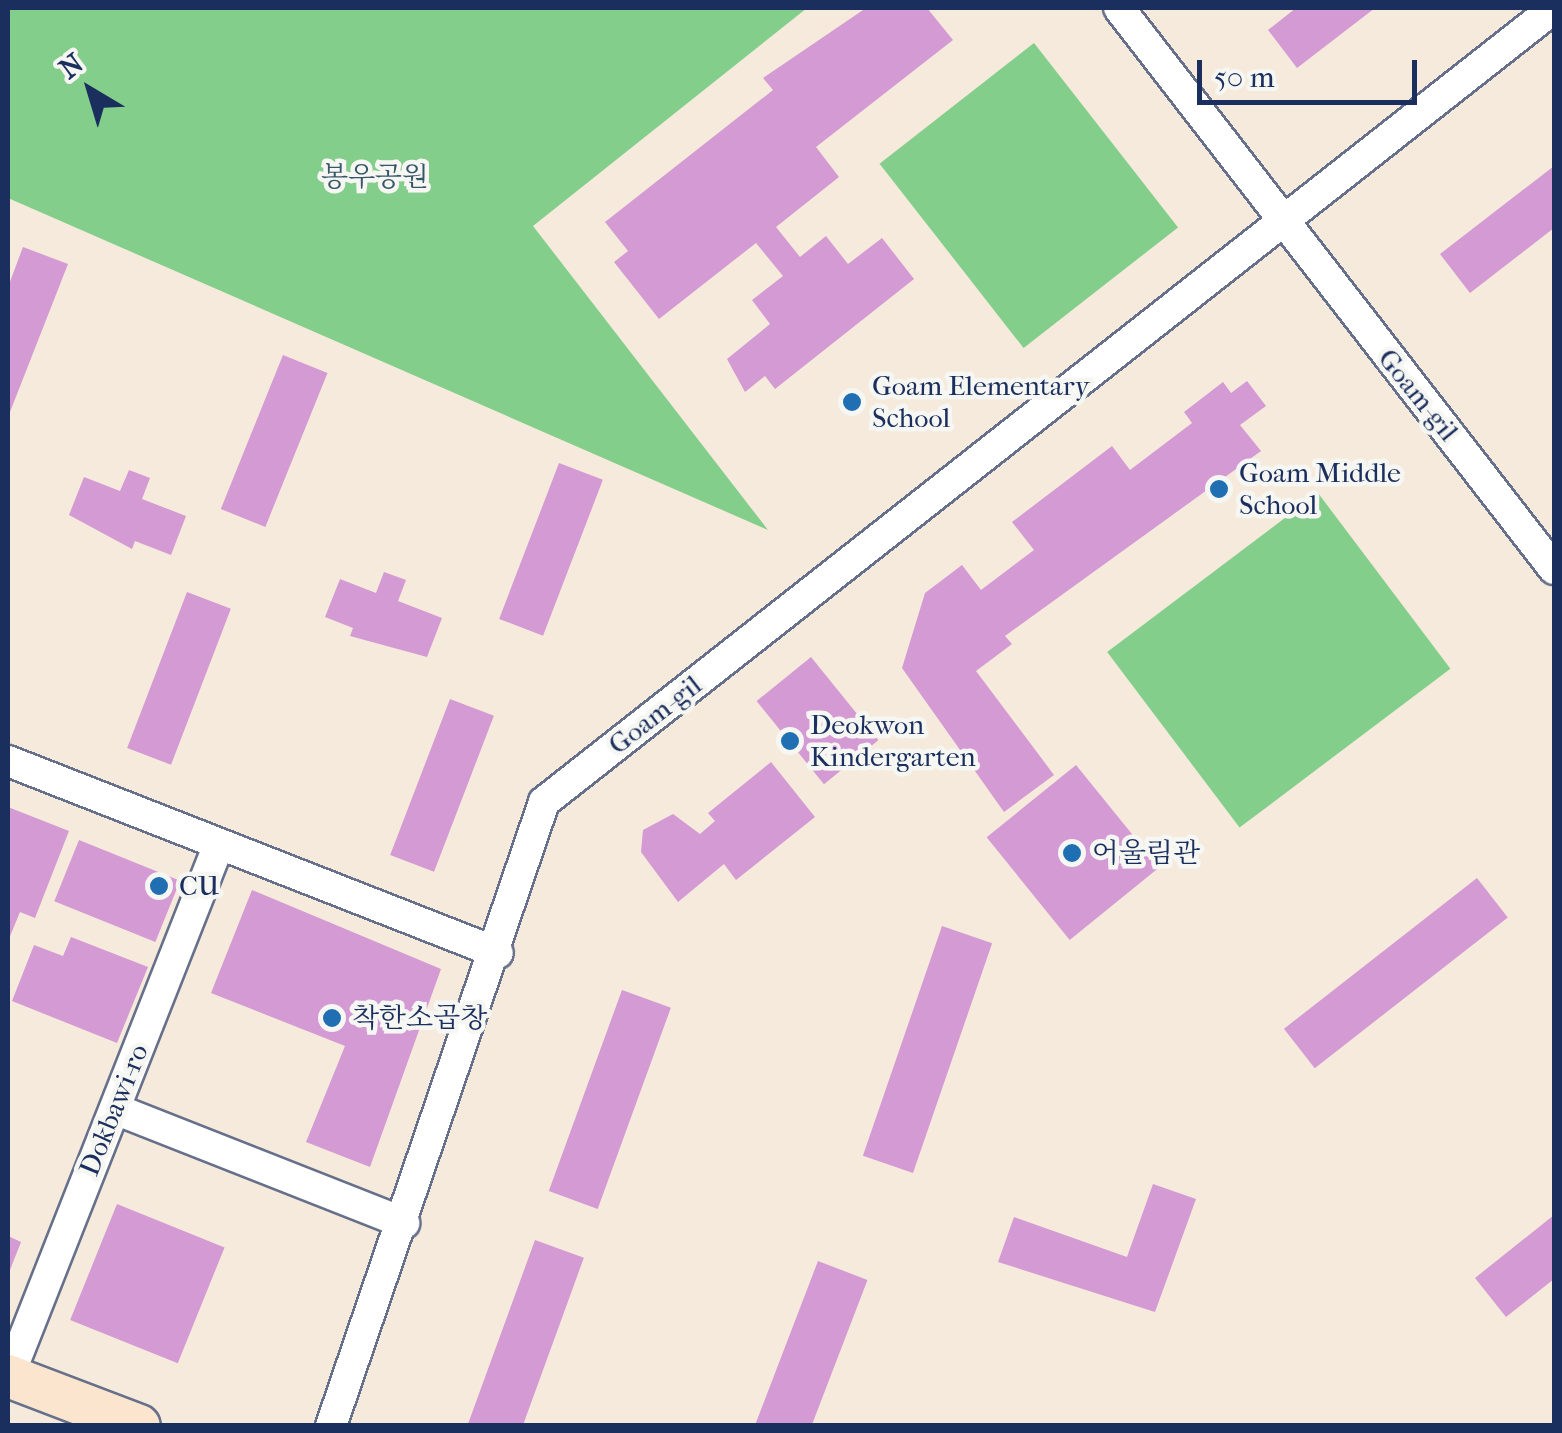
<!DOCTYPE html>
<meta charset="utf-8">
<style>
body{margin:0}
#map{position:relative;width:1562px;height:1433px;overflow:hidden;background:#f5eadb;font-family:"IM FELL French Canon","Noto Serif KR",serif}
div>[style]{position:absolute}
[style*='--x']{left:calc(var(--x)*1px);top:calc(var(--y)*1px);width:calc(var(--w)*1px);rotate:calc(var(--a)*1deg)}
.green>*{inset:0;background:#84ce8b;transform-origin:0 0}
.building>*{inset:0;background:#d49ad4;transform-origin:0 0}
.roads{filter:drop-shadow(2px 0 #67708a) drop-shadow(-2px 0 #67708a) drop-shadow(0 2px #67708a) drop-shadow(0 -2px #67708a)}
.street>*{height:30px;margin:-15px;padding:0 15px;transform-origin:15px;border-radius:15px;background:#fff}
.secondary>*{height:42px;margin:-21px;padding:0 21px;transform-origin:21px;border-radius:21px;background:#fce5cf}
.dots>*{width:28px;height:28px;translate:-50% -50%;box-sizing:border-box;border:5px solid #f6f6f2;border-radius:50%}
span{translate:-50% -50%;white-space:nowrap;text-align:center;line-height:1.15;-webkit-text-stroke:9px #f6f6f2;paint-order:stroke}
.park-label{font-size:28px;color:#355769}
.poi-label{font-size:28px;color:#1b2f5e}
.left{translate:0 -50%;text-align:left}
.street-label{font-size:28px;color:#1b2f5e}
.frame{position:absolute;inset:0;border:10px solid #1b2f5e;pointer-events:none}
.north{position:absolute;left:40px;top:40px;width:100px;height:100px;-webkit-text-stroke:8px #f6f6f2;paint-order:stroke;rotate:322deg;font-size:28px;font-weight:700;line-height:40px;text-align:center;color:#1b2f5e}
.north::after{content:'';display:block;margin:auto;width:35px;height:45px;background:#1b2f5e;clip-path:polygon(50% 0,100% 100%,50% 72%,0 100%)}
.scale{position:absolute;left:1197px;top:60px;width:220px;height:45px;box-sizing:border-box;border:5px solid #1b2f5e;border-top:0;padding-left:12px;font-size:30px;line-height:35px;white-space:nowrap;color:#1b2f5e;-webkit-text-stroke:8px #f6f6f2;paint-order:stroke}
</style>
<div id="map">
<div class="green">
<i style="clip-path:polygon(8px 8px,807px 8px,533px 226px,768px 530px,8px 198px)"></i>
<i style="left:1034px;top:43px;width:234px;height:196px;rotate:52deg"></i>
<i style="left:1318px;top:493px;width:220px;height:264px;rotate:53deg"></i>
</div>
<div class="building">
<i style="clip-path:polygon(866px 8px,927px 8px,953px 40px,816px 147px,839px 177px,776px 227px,800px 257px,826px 236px,848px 264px,882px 238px,914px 279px,775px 389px,765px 376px,745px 392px,727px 359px,770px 324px,752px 300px,783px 276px,756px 243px,659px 319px,614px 262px,628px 251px,605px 222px,773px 90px,763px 78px)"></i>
<i style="clip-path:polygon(1296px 8px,1375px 8px,1297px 68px,1268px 30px)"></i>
<i style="clip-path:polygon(1554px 166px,1554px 228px,1470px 293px,1440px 254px)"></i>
<i style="clip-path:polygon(23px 247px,68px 264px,8px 417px,8px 287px)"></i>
<i style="left:283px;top:355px;width:48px;height:166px;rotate:22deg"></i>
<i style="clip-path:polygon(1247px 381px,1266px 406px,1240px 425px,1261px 451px,1005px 636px,1012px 644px,976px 671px,1054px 775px,1004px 812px,902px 668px,925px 593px,962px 565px,981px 590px,1034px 550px,1012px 522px,1112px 446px,1130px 470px,1192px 423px,1184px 412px,1223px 382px,1231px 393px)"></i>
<i style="left:559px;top:463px;width:47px;height:167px;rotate:21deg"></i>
<i style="clip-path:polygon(129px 470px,150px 478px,142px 499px,186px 516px,171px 555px,135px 541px,132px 549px,69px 515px,84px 477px,120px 491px)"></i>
<i style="clip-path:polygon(384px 572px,406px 580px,398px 601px,442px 618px,427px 657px,350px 636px,353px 628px,325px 617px,340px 579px,376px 593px)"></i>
<i style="left:187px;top:592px;width:47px;height:167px;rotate:21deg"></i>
<i style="left:811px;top:657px;width:107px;height:70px;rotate:51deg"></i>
<i style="left:450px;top:699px;width:47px;height:167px;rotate:21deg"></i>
<i style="clip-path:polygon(771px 762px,815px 817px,736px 880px,724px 864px,678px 902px,641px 852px,643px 830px,673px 814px,700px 834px,715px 821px,708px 813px)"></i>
<i style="left:1076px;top:765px;width:132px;height:115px;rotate:51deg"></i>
<i style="clip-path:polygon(8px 807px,69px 831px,35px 918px,20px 912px,8px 941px)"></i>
<i style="left:79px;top:840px;width:109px;height:66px;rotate:22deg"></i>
<i style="left:1477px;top:878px;width:50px;height:245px;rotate:52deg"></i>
<i style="clip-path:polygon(252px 890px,441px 969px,370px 1167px,306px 1142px,345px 1046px,211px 993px)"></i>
<i style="left:942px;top:926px;width:53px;height:243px;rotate:19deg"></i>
<i style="clip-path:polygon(71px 937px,148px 967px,117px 1043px,12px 1001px,34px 945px,63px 956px)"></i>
<i style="left:622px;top:990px;width:52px;height:214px;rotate:20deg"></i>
<i style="clip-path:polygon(1153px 1184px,1196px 1199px,1155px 1312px,998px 1262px,1014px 1217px,1127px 1257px)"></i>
<i style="left:117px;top:1204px;width:116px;height:125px;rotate:22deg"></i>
<i style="clip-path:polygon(1554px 1215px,1554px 1279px,1506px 1317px,1475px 1278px)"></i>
<i style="clip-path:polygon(8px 1236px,21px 1242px,8px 1275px)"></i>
<i style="left:535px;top:1240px;width:52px;height:197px;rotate:20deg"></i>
<i style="left:818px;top:1261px;width:53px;height:175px;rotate:21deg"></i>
</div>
<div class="roads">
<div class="street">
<i style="--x:1119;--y:8;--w:710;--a:52.21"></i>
<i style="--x:8;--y:761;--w:526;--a:21.4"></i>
<i style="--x:115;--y:1109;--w:311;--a:21.5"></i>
<i style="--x:9;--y:1376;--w:572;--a:-68.46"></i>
<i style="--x:331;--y:1426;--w:659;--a:-71.15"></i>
<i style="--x:544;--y:802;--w:1285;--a:-38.17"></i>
</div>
<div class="secondary">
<i style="--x:8;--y:1376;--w:140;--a:20.9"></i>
</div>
</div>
<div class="dots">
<i style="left:852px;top:402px;background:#1f6fb2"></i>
<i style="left:1219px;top:489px;background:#1f6fb2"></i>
<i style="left:790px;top:741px;background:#1f6fb2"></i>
<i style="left:1072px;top:853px;background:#1f6fb2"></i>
<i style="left:159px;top:886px;background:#1f6fb2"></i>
<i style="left:332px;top:1018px;background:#1f6fb2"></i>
</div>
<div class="park-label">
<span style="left:375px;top:177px">봉우공원</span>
</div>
<div class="poi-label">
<span class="left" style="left:872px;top:402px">Goam Elementary<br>School</span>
<span class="left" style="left:1239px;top:489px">Goam Middle<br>School</span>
<span class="left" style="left:810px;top:741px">Deokwon<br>Kindergarten</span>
<span class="left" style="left:1092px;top:853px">어울림관</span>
<span class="left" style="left:179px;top:886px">CU</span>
<span class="left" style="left:352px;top:1018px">착한소곱창</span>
</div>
<div class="street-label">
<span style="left:1418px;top:395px;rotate:51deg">Goam-gil</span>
<span style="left:655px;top:715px;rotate:-38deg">Goam-gil</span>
<span style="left:114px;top:1110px;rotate:-68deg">Dokbawi-ro</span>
</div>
<div class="frame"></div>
<div class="north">N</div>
<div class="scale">50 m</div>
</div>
